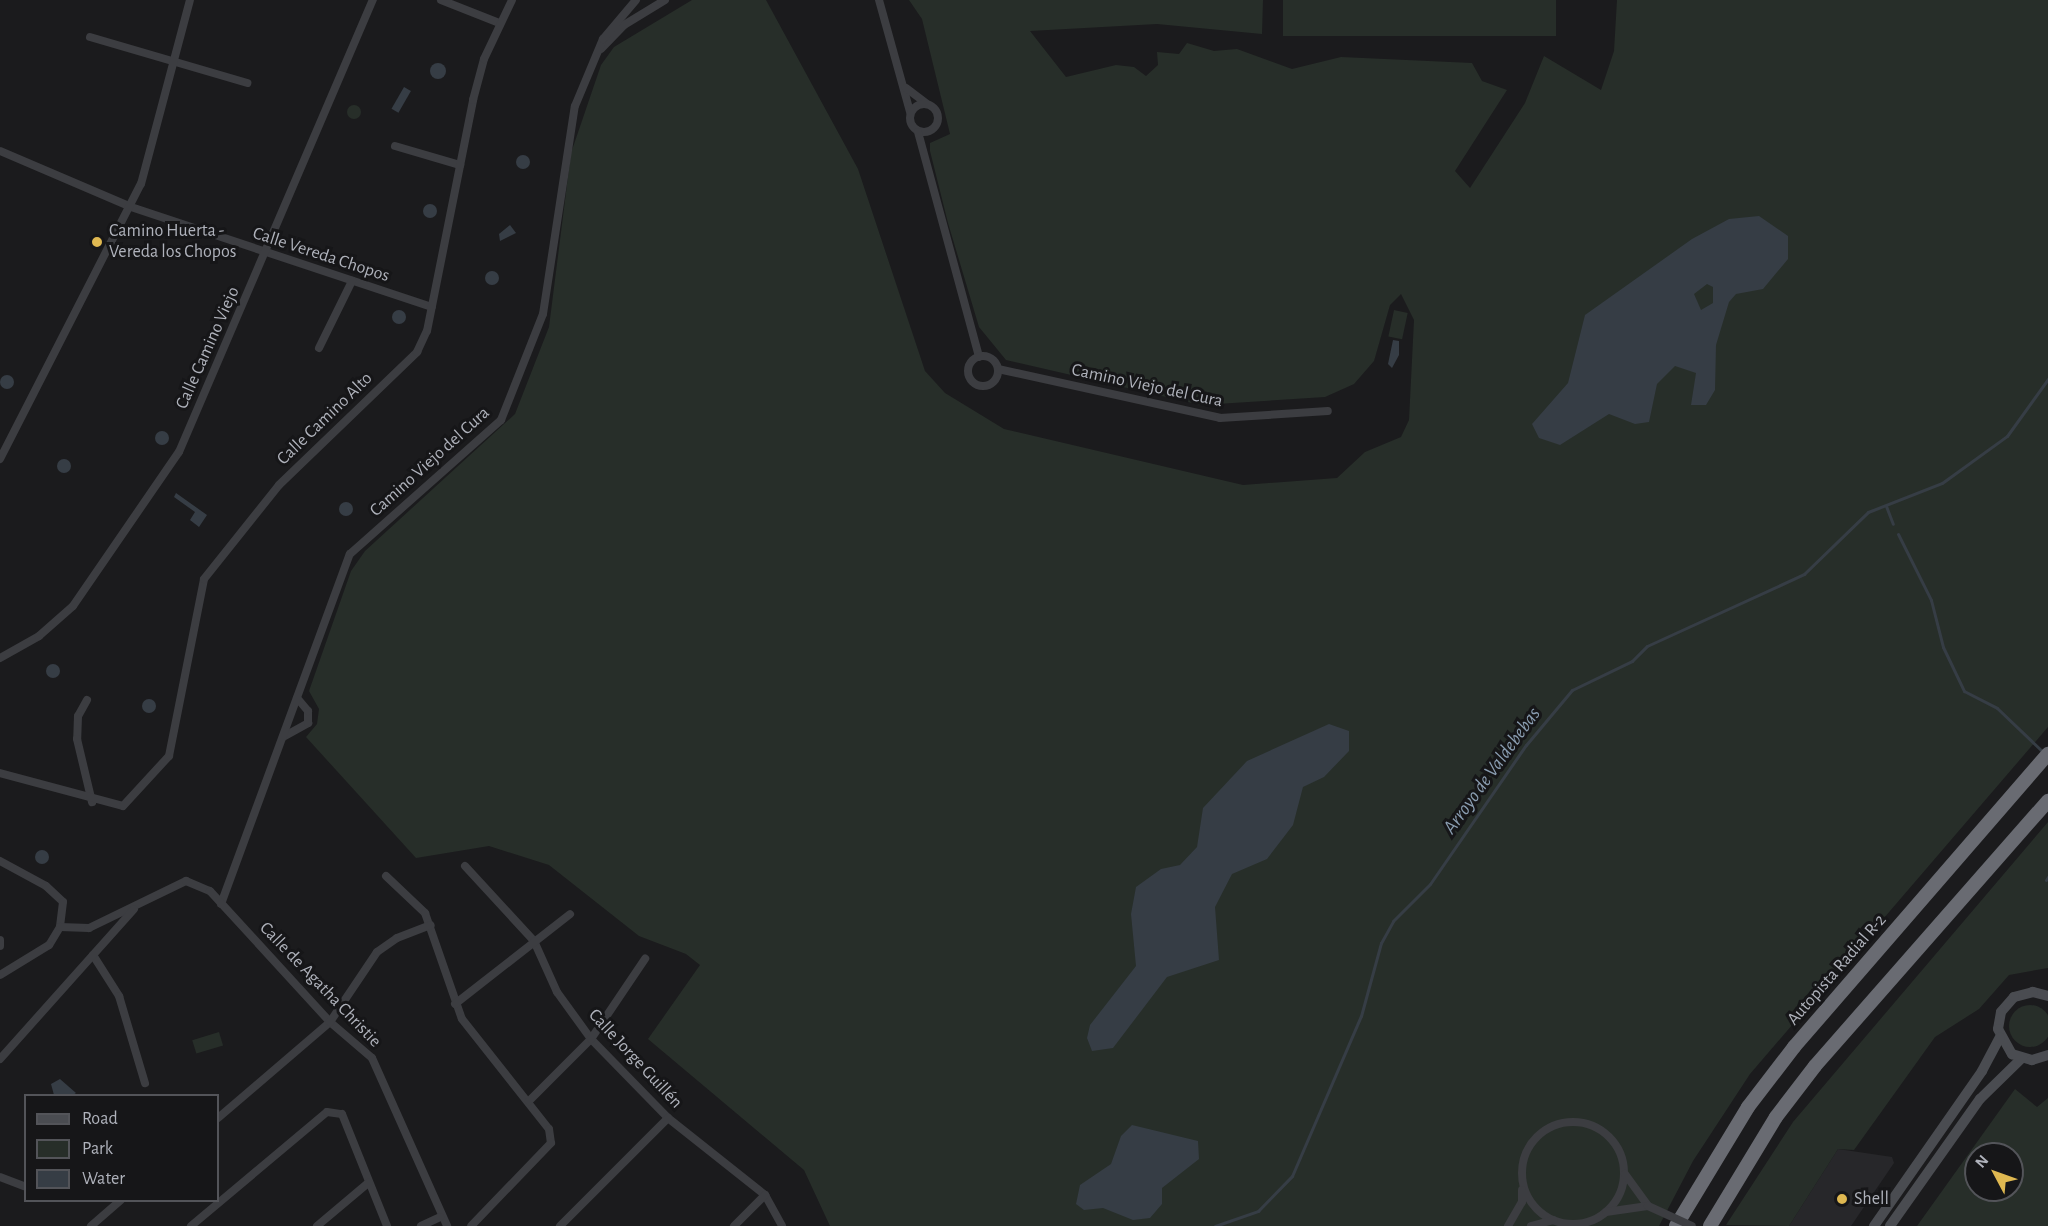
<!DOCTYPE html>
<meta charset="utf-8">
<style>
body{margin:0}
#map{position:relative;width:2048px;height:1226px;overflow:hidden;background:#1b1b1d;font-family:"Alegreya Sans",sans-serif}
div>[style]{position:absolute}
[style*='--x']{left:calc(var(--x)*1px);top:calc(var(--y)*1px);width:calc(var(--w)*1px);rotate:calc(var(--a)*1deg)}
.built>*{inset:0;background:#27272a}
.green>*{inset:0;background:#272e29;transform-origin:0 0}
.round{border-radius:50%}
.water>*{inset:0;background:#363d45;transform-origin:0 0}
.stream>*{height:3px;margin:-1.5px;padding:0 1.5px;transform-origin:1.5px;border-radius:1.5px;background:#363d45}
.street>*{height:8px;margin:-4px;padding:0 4px;transform-origin:4px;border-radius:4px;background:#3c3d41}
.street>.ring{margin:-4px;padding:0;box-sizing:content-box;background:none;border:8px solid #3c3d41;border-radius:50%}
.secondary>*{height:10px;margin:-5px;padding:0 5px;transform-origin:5px;border-radius:5px;background:#4a4c51}
.highway>*{height:14px;margin:-7px;padding:0 7px;transform-origin:7px;border-radius:7px;background:#696b72}
.street-bridge>*{height:8px;margin:-4px;padding:0 4px;transform-origin:4px;border-radius:4px;background:#3c3d41}
.dots>*{width:16px;height:16px;translate:-50% -50%;box-sizing:border-box;border:3px solid #161618;border-radius:50%}
span{translate:-50% -50%;white-space:nowrap;text-align:center;line-height:1.15;-webkit-text-stroke:6px #161618;paint-order:stroke}
.poi-label{font-size:18px;color:#afb2bb}
.left{translate:0 -50%;text-align:left}
.street-label{font-size:18px;color:#afb2bb}
.water-label{font-size:20px;color:#8a9db1;font-style:italic}
.legend{position:absolute;left:24px;top:1094px;width:195px;height:108px;box-sizing:border-box;background:#161618;border:2px solid #535459;margin:0;padding:8px 10px;list-style:none;font-size:18px;color:#afb2bb}
.legend li{display:flex;align-items:center;gap:12px;height:30px}
.legend b{width:30px;border:2px solid #535459}
.north{position:absolute;left:1964px;top:1142px;width:60px;height:60px;box-sizing:border-box;background:#161618;border:2px solid #535459;border-radius:50%;rotate:311deg;font-size:16px;font-weight:700;line-height:24px;text-align:center;color:#afb2bb}
.north::after{content:'';display:block;margin:auto;width:21px;height:27px;background:#dfb851;clip-path:polygon(50% 0,100% 100%,50% 72%,0 100%)}
</style>
<div id="map">
<div class="built">
<i style="clip-path:polygon(1838px 1149px,1892px 1157px,1894px 1163px,1851px 1226px,1789px 1226px)"></i>
</div>
<div class="green">
<i style="clip-path:polygon(692px 0,766px 0,858px 169px,925px 371px,945px 393px,1004px 429px,1243px 485px,1337px 478px,1365px 452px,1401px 437px,1409px 420px,1414px 320px,1401px 294px,1390px 305px,1374px 361px,1354px 384px,1325px 397px,1201px 405px,1006px 360px,979px 327px,948px 223px,930px 151px,930px 143px,950px 134px,922px 19px,909px 0,1263px 0,1262px 34px,1157px 24px,1030px 31px,1066px 77px,1116px 65px,1134px 67px,1146px 76px,1158px 65px,1157px 52px,1179px 54px,1187px 43px,1214px 51px,1237px 49px,1292px 69px,1341px 57px,1472px 63px,1482px 81px,1507px 90px,1455px 171px,1470px 188px,1525px 103px,1544px 56px,1601px 90px,1614px 51px,1617px 0,2048px 0,2048px 727px,1750px 1074px,1693px 1161px,1659px 1226px,830px 1226px,804px 1170px,648px 1039px,700px 965px,686px 954px,639px 936px,549px 865px,489px 846px,416px 858px,306px 737px,317px 724px,319px 709px,309px 691px,351px 571px,365px 551px,515px 414px,549px 327px,571px 153px,601px 65px,614px 47px)"></i>
<i style="left:1283px;top:0;width:273px;height:36px"></i>
<i class="round" style="left:347px;top:105px;width:14px;height:14px"></i>
<i style="left:1394px;top:310px;width:14px;height:27px;rotate:12deg"></i>
<i style="clip-path:polygon(2048px 822px,2048px 968px,2009px 975px,1979px 1009px,1935px 1037px,1854px 1150px,1838px 1149px,1789px 1226px,1726px 1225px,1793px 1122px)"></i>
<i class="round" style="left:2009px;top:1005px;width:42px;height:42px"></i>
<i style="left:219px;top:1032px;width:14px;height:28px;rotate:73deg"></i>
<i style="clip-path:polygon(evenodd,2015px 1089px,2037px 1107px,2048px 1098px,2048px 1226px,1917px 1226px,2015px 1089px,1976px 1154px,2012px 1154px,2012px 1190px,1976px 1190px,1976px 1154px)"></i>
</div>
<div class="water">
<i class="round" style="left:430px;top:63px;width:16px;height:16px"></i>
<i style="left:404px;top:87px;width:8px;height:25px;rotate:30deg"></i>
<i class="round" style="left:516px;top:155px;width:14px;height:14px"></i>
<i class="round" style="left:423px;top:204px;width:14px;height:14px"></i>
<i style="clip-path:polygon(evenodd,1759px 216px,1788px 236px,1788px 259px,1763px 289px,1736px 294px,1729px 302px,1716px 345px,1715px 390px,1706px 405px,1691px 405px,1696px 373px,1675px 366px,1657px 384px,1649px 422px,1635px 424px,1609px 414px,1560px 445px,1539px 438px,1532px 424px,1568px 383px,1585px 315px,1692px 239px,1729px 219px,1759px 216px,1707px 284px,1713px 287px,1713px 303px,1701px 310px,1694px 294px,1707px 284px)"></i>
<i style="clip-path:polygon(510px 225px,516px 233px,500px 241px,499px 234px)"></i>
<i class="round" style="left:485px;top:271px;width:14px;height:14px"></i>
<i class="round" style="left:392px;top:310px;width:14px;height:14px"></i>
<i style="clip-path:polygon(1393px 340px,1399px 341px,1399px 355px,1392px 368px,1388px 364px)"></i>
<i class="round" style="left:0;top:375px;width:14px;height:14px"></i>
<i class="round" style="left:155px;top:431px;width:14px;height:14px"></i>
<i class="round" style="left:57px;top:459px;width:14px;height:14px"></i>
<i style="clip-path:polygon(176px 493px,207px 515px,199px 527px,190px 520px,195px 512px,174px 497px)"></i>
<i class="round" style="left:339px;top:502px;width:14px;height:14px"></i>
<i class="round" style="left:46px;top:664px;width:14px;height:14px"></i>
<i class="round" style="left:142px;top:699px;width:14px;height:14px"></i>
<i style="clip-path:polygon(1329px 724px,1349px 731px,1349px 751px,1324px 777px,1303px 787px,1293px 825px,1267px 859px,1232px 874px,1215px 907px,1219px 960px,1167px 977px,1113px 1048px,1092px 1051px,1087px 1038px,1090px 1025px,1136px 966px,1131px 914px,1136px 887px,1161px 869px,1180px 865px,1197px 847px,1203px 808px,1247px 761px)"></i>
<i class="round" style="left:35px;top:850px;width:14px;height:14px"></i>
<i style="clip-path:polygon(60px 1079px,76px 1093px,73px 1095px,54px 1095px,51px 1084px)"></i>
<i style="clip-path:polygon(1132px 1125px,1198px 1141px,1199px 1159px,1162px 1188px,1162px 1204px,1150px 1218px,1133px 1220px,1103px 1208px,1084px 1210px,1076px 1204px,1080px 1185px,1111px 1164px,1121px 1136px)"></i>
</div>
<div class="stream">
<i style="--x:1886;--y:506;--w:19;--a:69"></i>
<i style="--x:1898;--y:534;--w:74;--a:63.4"></i>
<i style="--x:1931;--y:600;--w:49;--a:75.7"></i>
<i style="--x:1943;--y:647;--w:49;--a:64.5"></i>
<i style="--x:1964;--y:691;--w:37;--a:27"></i>
<i style="--x:1997;--y:708;--w:64;--a:43.7"></i>
<i style="--x:2046;--y:880;--w:4;--a:-56"></i>
<i style="--x:1215;--y:1226;--w:46;--a:-19.2"></i>
<i style="--x:1258;--y:1211;--w:49;--a:-45.8"></i>
<i style="--x:1292;--y:1176;--w:174;--a:-66.7"></i>
<i style="--x:1361;--y:1016;--w:76;--a:-74.7"></i>
<i style="--x:1381;--y:943;--w:25;--a:-61"></i>
<i style="--x:1393;--y:921;--w:52;--a:-45"></i>
<i style="--x:1430;--y:884;--w:169;--a:-55.4"></i>
<i style="--x:1526;--y:745;--w:72;--a:-50.1"></i>
<i style="--x:1572;--y:690;--w:67;--a:-25.8"></i>
<i style="--x:1632;--y:661;--w:21;--a:-45"></i>
<i style="--x:1647;--y:646;--w:173;--a:-24.6"></i>
<i style="--x:1804;--y:574;--w:89;--a:-44.1"></i>
<i style="--x:1868;--y:512;--w:79;--a:-21.4"></i>
<i style="--x:1942;--y:483;--w:80;--a:-35.9"></i>
<i style="--x:2007;--y:436;--w:70;--a:-54.3"></i>
</div>
<div class="street">
<i style="--x:441;--y:0;--w:62;--a:21.6"></i>
<i style="--x:879;--y:0;--w:116;--a:74.5"></i>
<i style="--x:90;--y:37;--w:164;--a:16.3"></i>
<i style="--x:601;--y:49;--w:33;--a:-46"></i>
<i style="--x:624;--y:25;--w:48;--a:-31.4"></i>
<i style="--x:906;--y:88;--w:26;--a:37"></i>
<i class="ring" style="left:910px;top:104px;width:20px;height:20px"></i>
<i style="--x:918;--y:132;--w:233;--a:74.8"></i>
<i style="--x:395;--y:146;--w:68;--a:16.3"></i>
<i style="--x:0;--y:151;--w:142;--a:23.1"></i>
<i style="--x:131;--y:207;--w:317;--a:18.4"></i>
<i style="--x:319;--y:348;--w:75;--a:-63.8"></i>
<i class="ring" style="left:968px;top:356px;width:22px;height:22px"></i>
<i style="--x:998;--y:369;--w:227;--a:12.4"></i>
<i style="--x:1220;--y:418;--w:108;--a:-3.7"></i>
<i style="--x:0;--y:459;--w:309;--a:-62.9"></i>
<i style="--x:141;--y:184;--w:190;--a:-75.1"></i>
<i style="--x:0;--y:658;--w:45;--a:-29.4"></i>
<i style="--x:39;--y:636;--w:45;--a:-41.4"></i>
<i style="--x:73;--y:606;--w:187;--a:-55.5"></i>
<i style="--x:179;--y:452;--w:492;--a:-66.8"></i>
<i style="--x:87;--y:700;--w:18;--a:119"></i>
<i style="--x:78;--y:716;--w:23;--a:92"></i>
<i style="--x:77;--y:739;--w:65;--a:76.6"></i>
<i style="--x:283;--y:737;--w:29;--a:-29"></i>
<i style="--x:308;--y:723;--w:12;--a:-90"></i>
<i style="--x:308;--y:711;--w:17;--a:-130"></i>
<i style="--x:0;--y:773;--w:127;--a:15"></i>
<i style="--x:123;--y:806;--w:68;--a:-47.4"></i>
<i style="--x:169;--y:756;--w:180;--a:-78.8"></i>
<i style="--x:204;--y:579;--w:120;--a:-51.4"></i>
<i style="--x:279;--y:485;--w:192;--a:-43.9"></i>
<i style="--x:417;--y:352;--w:23;--a:-65"></i>
<i style="--x:427;--y:331;--w:236;--a:-78.7"></i>
<i style="--x:473;--y:100;--w:42;--a:-75"></i>
<i style="--x:484;--y:59;--w:65;--a:-64.6"></i>
<i style="--x:0;--y:861;--w:52;--a:28.5"></i>
<i style="--x:46;--y:886;--w:23;--a:43"></i>
<i style="--x:63;--y:902;--w:25;--a:97"></i>
<i style="--x:60;--y:927;--w:21;--a:121"></i>
<i style="--x:49;--y:945;--w:57;--a:148.5"></i>
<i style="--x:465;--y:866;--w:102;--a:47.4"></i>
<i style="--x:534;--y:941;--w:56;--a:65.7"></i>
<i style="--x:557;--y:992;--w:58;--a:54.1"></i>
<i style="--x:591;--y:1039;--w:110;--a:45.7"></i>
<i style="--x:668;--y:1118;--w:124;--a:38.4"></i>
<i style="--x:765;--y:1195;--w:35;--a:61"></i>
<i style="--x:386;--y:876;--w:54;--a:43.5"></i>
<i style="--x:425;--y:913;--w:112;--a:70.8"></i>
<i style="--x:462;--y:1019;--w:140;--a:51.7"></i>
<i style="--x:549;--y:1129;--w:14;--a:82"></i>
<i style="--x:551;--y:1143;--w:115;--a:133.9"></i>
<i style="--x:221;--y:904;--w:373;--a:-69.8"></i>
<i style="--x:350;--y:554;--w:202;--a:-41.6"></i>
<i style="--x:501;--y:420;--w:114;--a:-68.4"></i>
<i style="--x:543;--y:314;--w:210;--a:-81.3"></i>
<i style="--x:575;--y:106;--w:73;--a:-67.3"></i>
<i style="--x:603;--y:39;--w:51;--a:-49.8"></i>
<i style="--x:60;--y:927;--w:29;--a:2"></i>
<i style="--x:89;--y:928;--w:108;--a:-25.9"></i>
<i style="--x:186;--y:881;--w:26;--a:23"></i>
<i style="--x:210;--y:891;--w:178;--a:47.5"></i>
<i style="--x:330;--y:1022;--w:55;--a:40.6"></i>
<i style="--x:372;--y:1058;--w:184;--a:65.9"></i>
<i style="--x:0;--y:940;--w:6;--a:90"></i>
<i style="--x:93;--y:955;--w:49;--a:57.6"></i>
<i style="--x:119;--y:996;--w:91;--a:73.4"></i>
<i style="--x:455;--y:1004;--w:146;--a:-38"></i>
<i style="--x:0;--y:1059;--w:201;--a:-48.2"></i>
<i style="--x:529;--y:1101;--w:88;--a:-45"></i>
<i style="--x:591;--y:1039;--w:97;--a:-56"></i>
<i style="--x:218;--y:1118;--w:148;--a:-40.6"></i>
<i style="--x:330;--y:1022;--w:84;--a:-56.1"></i>
<i style="--x:377;--y:952;--w:24;--a:-35"></i>
<i style="--x:397;--y:938;--w:36;--a:-21"></i>
<i class="ring" style="left:1522px;top:1122px;width:94px;height:94px"></i>
<i style="--x:1625;--y:1174;--w:39;--a:54"></i>
<i style="--x:0;--y:1177;--w:26;--a:21"></i>
<i style="--x:1606;--y:1212;--w:42;--a:-8.1"></i>
<i style="--x:91;--y:1226;--w:40;--a:-41"></i>
<i style="--x:191;--y:1226;--w:177;--a:-40"></i>
<i style="--x:327;--y:1112;--w:15;--a:8"></i>
<i style="--x:342;--y:1114;--w:121;--a:68.1"></i>
<i style="--x:317;--y:1226;--w:67;--a:-40.1"></i>
<i style="--x:421;--y:1226;--w:21;--a:-25"></i>
<i style="--x:560;--y:1226;--w:153;--a:-45"></i>
<i style="--x:734;--y:1226;--w:44;--a:-45"></i>
<i style="--x:1508;--y:1226;--w:28;--a:-60"></i>
<i style="--x:1522;--y:1202;--w:12;--a:-90"></i>
<i style="--x:1531;--y:1226;--w:23;--a:-15"></i>
</div>
<div class="secondary">
<i style="--x:2048;--y:996;--w:16;--a:-165"></i>
<i style="--x:2033;--y:992;--w:20;--a:165"></i>
<i style="--x:2014;--y:997;--w:20;--a:131"></i>
<i style="--x:2001;--y:1012;--w:17;--a:100"></i>
<i style="--x:1998;--y:1029;--w:29;--a:61"></i>
<i style="--x:2012;--y:1054;--w:21;--a:17"></i>
<i style="--x:2032;--y:1060;--w:17;--a:-17"></i>
<i style="--x:1874;--y:1226;--w:189;--a:-55.1"></i>
<i style="--x:1982;--y:1071;--w:38;--a:-62"></i>
<i style="--x:1890;--y:1226;--w:156;--a:-54.7"></i>
<i style="--x:1980;--y:1099;--w:59;--a:-44.3"></i>
</div>
<div class="highway">
<i style="--x:1676;--y:1226;--w:139;--a:-58.8"></i>
<i style="--x:1748;--y:1107;--w:76;--a:-52.5"></i>
<i style="--x:1794;--y:1047;--w:388;--a:-49.1"></i>
<i style="--x:1710;--y:1226;--w:127;--a:-58.8"></i>
<i style="--x:1776;--y:1117;--w:64;--a:-52.6"></i>
<i style="--x:1815;--y:1066;--w:353;--a:-48.7"></i>
</div>
<div class="street-bridge">
<i style="--x:1648;--y:1206;--w:48;--a:24.4"></i>
</div>
<div class="dots">
<i style="left:97px;top:242px;background:#dfb851"></i>
<i style="left:1842px;top:1199px;background:#dfb851"></i>
</div>
<div class="poi-label">
<span class="left" style="left:109px;top:242px">Camino Huerta -<br>Vereda los Chopos</span>
<span class="left" style="left:1854px;top:1199px">Shell</span>
</div>
<div class="street-label">
<span style="left:321px;top:255px;rotate:18deg">Calle Vereda Chopos</span>
<span style="left:208px;top:348px;rotate:-66deg">Calle Camino Viejo</span>
<span style="left:1147px;top:386px;rotate:12deg">Camino Viejo del Cura</span>
<span style="left:325px;top:419px;rotate:-44deg">Calle Camino Alto</span>
<span style="left:430px;top:462px;rotate:-42deg">Camino Viejo del Cura</span>
<span style="left:1837px;top:970px;rotate:-49deg">Autopista Radial R-2</span>
<span style="left:320px;top:985px;rotate:46deg">Calle de Agatha Christie</span>
<span style="left:635px;top:1059px;rotate:47deg">Calle Jorge Guillén</span>
</div>
<div class="water-label">
<span style="left:1492px;top:771px;rotate:-54deg">Arroyo de Valdebebas</span>
</div>
<ul class="legend">
<li><b style="height:8px;background:#4a4c51"></b>Road</li>
<li><b style="height:16px;background:#272e29"></b>Park</li>
<li><b style="height:16px;background:#363d45"></b>Water</li>
</ul>
<div class="north">N</div>
</div>
